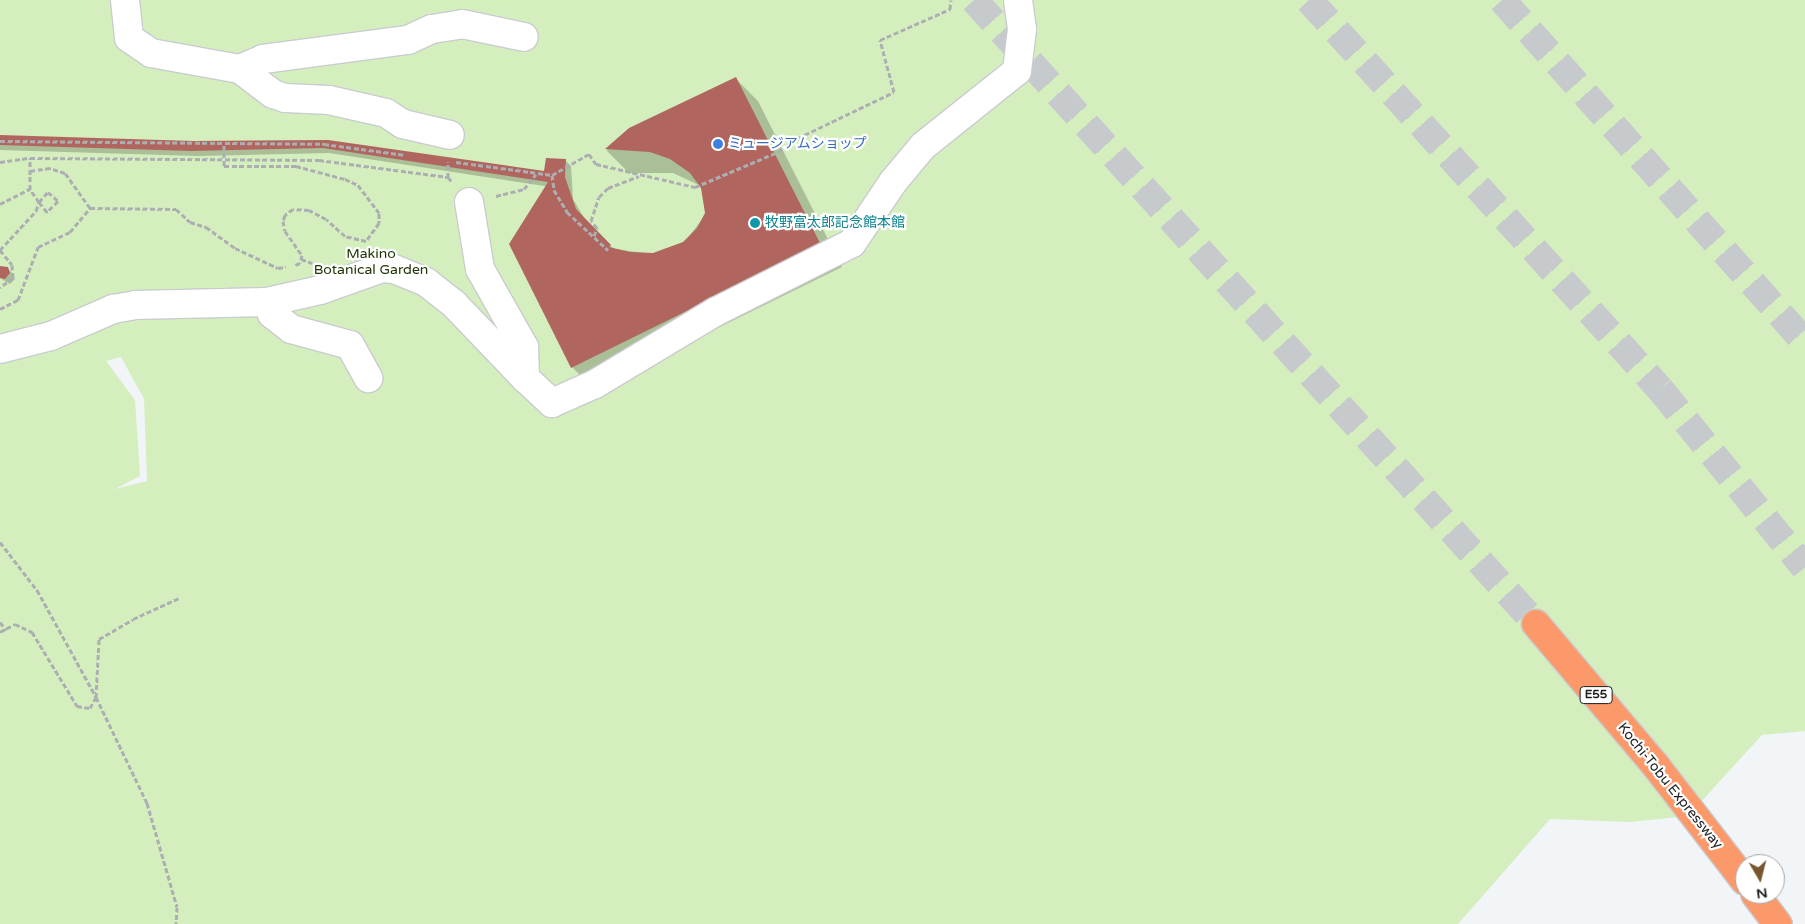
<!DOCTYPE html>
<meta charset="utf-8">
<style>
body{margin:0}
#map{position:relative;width:1805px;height:924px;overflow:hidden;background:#f1f5f8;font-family:"Varela Round","Noto Sans JP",sans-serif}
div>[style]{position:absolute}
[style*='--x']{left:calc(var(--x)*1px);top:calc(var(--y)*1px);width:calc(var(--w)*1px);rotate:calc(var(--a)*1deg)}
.green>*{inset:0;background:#d5eebe}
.shadow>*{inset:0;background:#0003}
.building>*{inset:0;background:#b0665f}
.major-tunnel>*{height:28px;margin-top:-14px;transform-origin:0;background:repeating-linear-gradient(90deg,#c7cacd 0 28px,transparent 0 42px)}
.highway-tunnel>*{height:28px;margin-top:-14px;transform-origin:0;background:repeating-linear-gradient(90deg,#c7cacd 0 28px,transparent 0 42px)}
.path>*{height:3px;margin-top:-1.5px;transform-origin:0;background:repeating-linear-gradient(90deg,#acafb2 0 5px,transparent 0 7.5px)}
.roads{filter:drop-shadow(1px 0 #c9cccf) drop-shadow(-1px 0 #c9cccf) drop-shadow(0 1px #c9cccf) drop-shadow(0 -1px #c9cccf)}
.minor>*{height:28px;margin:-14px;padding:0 14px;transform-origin:14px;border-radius:14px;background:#fff}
.highway>*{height:28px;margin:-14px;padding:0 14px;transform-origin:14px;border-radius:14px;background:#fc996a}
.dots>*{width:14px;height:14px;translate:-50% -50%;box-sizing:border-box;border:2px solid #fff;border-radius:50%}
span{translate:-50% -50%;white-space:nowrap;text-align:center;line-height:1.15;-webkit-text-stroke:4.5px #fff;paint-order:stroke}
.shield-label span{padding:1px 4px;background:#fff;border:1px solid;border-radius:4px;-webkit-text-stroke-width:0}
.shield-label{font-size:12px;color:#1d1f20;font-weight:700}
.shop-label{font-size:14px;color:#366cbe}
.left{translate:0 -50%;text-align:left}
.culture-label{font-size:14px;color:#0d838f}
.park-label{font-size:14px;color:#213605}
.street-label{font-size:14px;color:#1d1f20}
.north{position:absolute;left:1735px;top:854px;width:50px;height:50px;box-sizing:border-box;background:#fff;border:1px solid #a5a5a6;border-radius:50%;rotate:172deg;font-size:14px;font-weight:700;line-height:20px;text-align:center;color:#1d1f20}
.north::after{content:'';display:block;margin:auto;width:18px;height:22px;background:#77572d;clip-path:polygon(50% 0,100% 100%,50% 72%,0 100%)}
</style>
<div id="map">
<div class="green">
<i style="clip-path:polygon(evenodd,0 0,1805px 0,1805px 731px,1762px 735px,1688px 816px,1630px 822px,1550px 819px,1458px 924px,0 924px,0 0,121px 357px,144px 399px,147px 481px,115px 489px,140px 476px,135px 400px,106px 361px,121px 357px)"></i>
</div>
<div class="shadow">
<i style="clip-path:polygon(736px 79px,758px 101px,842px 267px,594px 389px,572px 367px,551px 187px,329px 153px,197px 156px,0 150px,0 137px,194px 142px,328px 141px,545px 172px,565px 160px,571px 166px,573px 199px,589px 226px,614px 249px,653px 254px,684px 243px,706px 214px,701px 186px,673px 173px,629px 173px,607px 151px,608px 147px)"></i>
<i style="clip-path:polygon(0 268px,7px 268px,13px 274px,15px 279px,10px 284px,0 278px)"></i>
</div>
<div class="building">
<i style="clip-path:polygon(736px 77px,821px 245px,571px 368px,509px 244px,548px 182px,323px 148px,191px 151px,0 145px,0 135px,194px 141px,328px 140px,544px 171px,546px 158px,566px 159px,565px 177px,576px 209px,611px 245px,609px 247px,630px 252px,653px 253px,683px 242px,697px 228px,705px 213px,701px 188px,690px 173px,670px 159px,650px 152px,605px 149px,629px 128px)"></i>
<i style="clip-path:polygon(0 266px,8px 267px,10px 273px,5px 279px,0 278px)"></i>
</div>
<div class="major-tunnel">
<i style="--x:1309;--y:0;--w:524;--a:47.94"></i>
<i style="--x:1660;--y:389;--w:230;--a:51"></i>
<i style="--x:1502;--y:0;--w:458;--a:48.5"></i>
</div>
<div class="highway-tunnel">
<i style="--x:974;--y:0;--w:840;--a:47.99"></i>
</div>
<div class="path">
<i style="--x:0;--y:141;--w:324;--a:0.5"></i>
<i style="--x:324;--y:144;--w:82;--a:7.7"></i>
<i style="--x:224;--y:145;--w:21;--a:90"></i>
<i style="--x:224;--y:166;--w:72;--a:0"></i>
<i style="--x:296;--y:166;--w:51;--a:14.9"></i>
<i style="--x:345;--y:179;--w:14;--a:25"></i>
<i style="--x:358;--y:185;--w:35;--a:53"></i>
<i style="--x:379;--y:213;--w:10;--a:90"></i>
<i style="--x:379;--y:223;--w:22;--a:126"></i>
<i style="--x:366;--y:241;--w:22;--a:-167"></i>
<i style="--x:345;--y:236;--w:25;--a:-138"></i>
<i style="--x:326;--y:219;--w:19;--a:-152"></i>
<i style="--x:309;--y:210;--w:16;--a:-176"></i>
<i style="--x:293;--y:209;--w:10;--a:143"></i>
<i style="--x:285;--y:215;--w:6;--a:108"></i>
<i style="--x:283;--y:221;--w:10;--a:79"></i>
<i style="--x:285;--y:231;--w:29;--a:55"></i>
<i style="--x:302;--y:255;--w:8;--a:104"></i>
<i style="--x:300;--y:263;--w:5;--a:158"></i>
<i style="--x:0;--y:162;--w:30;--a:-8"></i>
<i style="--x:30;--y:158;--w:289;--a:0.4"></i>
<i style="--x:319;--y:160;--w:130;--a:7.5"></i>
<i style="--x:448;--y:177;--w:6;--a:51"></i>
<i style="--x:456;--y:162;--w:97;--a:7.7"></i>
<i style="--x:552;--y:175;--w:43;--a:-29.6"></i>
<i style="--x:589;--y:154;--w:12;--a:55"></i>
<i style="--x:596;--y:164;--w:102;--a:13.1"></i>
<i style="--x:695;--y:187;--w:90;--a:-22.9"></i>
<i style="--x:778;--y:152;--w:24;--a:-35"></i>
<i style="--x:798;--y:138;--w:106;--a:-25.6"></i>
<i style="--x:894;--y:92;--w:54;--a:-105.1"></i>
<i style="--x:880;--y:40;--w:77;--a:-23.9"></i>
<i style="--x:950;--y:9;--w:9;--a:-84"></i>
<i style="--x:552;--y:175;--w:15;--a:82"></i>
<i style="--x:554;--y:190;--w:26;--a:59"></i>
<i style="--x:567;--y:212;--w:56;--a:42.8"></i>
<i style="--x:448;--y:177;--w:15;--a:-90"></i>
<i style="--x:496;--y:196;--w:29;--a:-14"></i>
<i style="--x:524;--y:189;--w:19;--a:-51"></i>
<i style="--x:0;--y:204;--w:34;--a:-27"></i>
<i style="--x:90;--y:208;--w:86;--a:0.7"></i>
<i style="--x:176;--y:209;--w:19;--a:43"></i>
<i style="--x:190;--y:222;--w:17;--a:17"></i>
<i style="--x:206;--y:227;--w:36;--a:36"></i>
<i style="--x:235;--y:248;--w:47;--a:24.9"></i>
<i style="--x:278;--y:268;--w:8;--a:-7"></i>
<i style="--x:594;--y:236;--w:9;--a:-69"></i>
<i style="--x:597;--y:228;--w:9;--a:-131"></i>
<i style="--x:591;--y:221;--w:25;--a:-72"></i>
<i style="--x:599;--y:197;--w:13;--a:-45"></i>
<i style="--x:608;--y:188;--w:33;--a:-21"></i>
<i style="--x:0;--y:250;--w:53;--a:-47.3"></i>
<i style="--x:36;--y:211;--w:9;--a:-72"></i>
<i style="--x:39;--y:202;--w:13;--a:-48"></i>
<i style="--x:48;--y:192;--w:13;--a:42"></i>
<i style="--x:58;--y:201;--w:16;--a:135"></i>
<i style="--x:47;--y:212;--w:13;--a:-129"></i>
<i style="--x:39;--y:202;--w:16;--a:-125"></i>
<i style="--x:30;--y:189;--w:31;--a:-90"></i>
<i style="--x:0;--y:250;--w:19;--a:51"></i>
<i style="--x:12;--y:265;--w:13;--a:86"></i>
<i style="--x:13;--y:278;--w:16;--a:145"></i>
<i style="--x:301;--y:259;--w:12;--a:20"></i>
<i style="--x:0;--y:309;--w:20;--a:-27"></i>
<i style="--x:18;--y:300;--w:57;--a:-69.3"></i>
<i style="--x:38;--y:247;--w:35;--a:-25"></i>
<i style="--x:70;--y:232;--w:31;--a:-50"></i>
<i style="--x:90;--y:208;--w:43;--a:-125.5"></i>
<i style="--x:65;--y:173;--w:16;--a:-162"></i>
<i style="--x:50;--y:168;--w:21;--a:172"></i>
<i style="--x:0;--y:542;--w:61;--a:52.4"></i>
<i style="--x:37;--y:590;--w:122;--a:61.1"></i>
<i style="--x:96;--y:697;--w:118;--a:64.3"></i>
<i style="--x:147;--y:803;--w:108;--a:73.9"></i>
<i style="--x:177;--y:907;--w:17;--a:93"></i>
<i style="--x:0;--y:622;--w:10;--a:53"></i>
<i style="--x:0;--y:632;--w:17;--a:-28"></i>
<i style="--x:15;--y:624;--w:19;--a:25"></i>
<i style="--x:32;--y:632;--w:87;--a:58.7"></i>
<i style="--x:77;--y:706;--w:13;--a:9"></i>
<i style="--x:90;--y:708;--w:13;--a:-61"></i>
<i style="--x:96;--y:697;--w:58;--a:-87"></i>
<i style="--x:99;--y:639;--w:39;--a:-30"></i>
<i style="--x:133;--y:619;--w:51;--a:-24.5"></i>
</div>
<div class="roads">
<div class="minor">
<i style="--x:125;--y:0;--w:38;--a:84"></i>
<i style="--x:129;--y:38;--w:27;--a:34"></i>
<i style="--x:151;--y:53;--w:90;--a:10.2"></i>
<i style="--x:240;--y:69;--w:25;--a:-23"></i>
<i style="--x:263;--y:59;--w:146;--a:-7.5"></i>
<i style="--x:408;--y:40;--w:26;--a:-25"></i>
<i style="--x:432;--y:29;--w:30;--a:-9"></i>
<i style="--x:462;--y:24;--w:63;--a:11.8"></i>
<i style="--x:240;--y:69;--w:41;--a:37.1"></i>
<i style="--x:273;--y:94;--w:13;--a:18"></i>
<i style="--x:285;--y:98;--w:44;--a:2.6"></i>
<i style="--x:329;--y:100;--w:58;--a:12.8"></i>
<i style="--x:386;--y:113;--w:20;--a:33"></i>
<i style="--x:403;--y:124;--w:48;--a:13.2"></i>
<i style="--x:469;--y:202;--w:68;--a:80.7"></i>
<i style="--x:480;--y:269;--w:90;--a:60.6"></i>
<i style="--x:524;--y:347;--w:31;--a:88"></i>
<i style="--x:525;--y:378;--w:37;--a:43"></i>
<i style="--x:552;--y:403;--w:47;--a:-23.8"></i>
<i style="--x:595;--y:384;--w:140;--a:-31"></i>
<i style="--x:715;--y:312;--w:153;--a:-26.7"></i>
<i style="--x:852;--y:243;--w:73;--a:-56.1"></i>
<i style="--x:893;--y:182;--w:47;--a:-50.2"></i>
<i style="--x:923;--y:146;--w:120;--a:-38.6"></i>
<i style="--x:1017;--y:71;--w:42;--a:-83.2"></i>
<i style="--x:1022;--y:29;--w:29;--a:-98"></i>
<i style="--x:267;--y:302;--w:13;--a:67"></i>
<i style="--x:272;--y:314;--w:24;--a:38"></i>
<i style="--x:291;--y:329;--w:61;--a:15.2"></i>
<i style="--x:350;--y:345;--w:38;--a:61"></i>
<i style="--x:0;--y:349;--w:53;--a:-14.3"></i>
<i style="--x:51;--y:336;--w:68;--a:-23.5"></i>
<i style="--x:113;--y:309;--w:22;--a:-10"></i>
<i style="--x:135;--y:305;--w:132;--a:-1.3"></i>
<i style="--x:267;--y:302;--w:54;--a:-12.8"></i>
<i style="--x:320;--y:290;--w:66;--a:-19.5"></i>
<i style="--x:382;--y:268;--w:12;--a:5"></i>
<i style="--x:394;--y:269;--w:35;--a:22"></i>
<i style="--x:426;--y:282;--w:36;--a:38"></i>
<i style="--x:454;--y:304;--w:103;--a:46.2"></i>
</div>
<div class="highway">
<i style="--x:1536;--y:624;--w:186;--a:49.8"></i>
<i style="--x:1656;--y:766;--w:145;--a:52.3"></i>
<i style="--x:1755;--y:894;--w:38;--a:53"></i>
</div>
</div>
<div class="dots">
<i style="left:718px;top:144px;background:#3f7fe0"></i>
<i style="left:755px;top:223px;background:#0f9aa8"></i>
</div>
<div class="shield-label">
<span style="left:1596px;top:695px">E55</span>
</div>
<div class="shop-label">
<span class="left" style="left:728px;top:144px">ミュージアムショップ</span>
</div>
<div class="culture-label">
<span class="left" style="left:765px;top:223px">牧野富太郎記念館本館</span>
</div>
<div class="park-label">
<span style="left:371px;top:262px">Makino<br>Botanical Garden</span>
</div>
<div class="street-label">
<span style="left:1670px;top:786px;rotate:51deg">Kochi-Tobu Expressway</span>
</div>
<div class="north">N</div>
</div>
